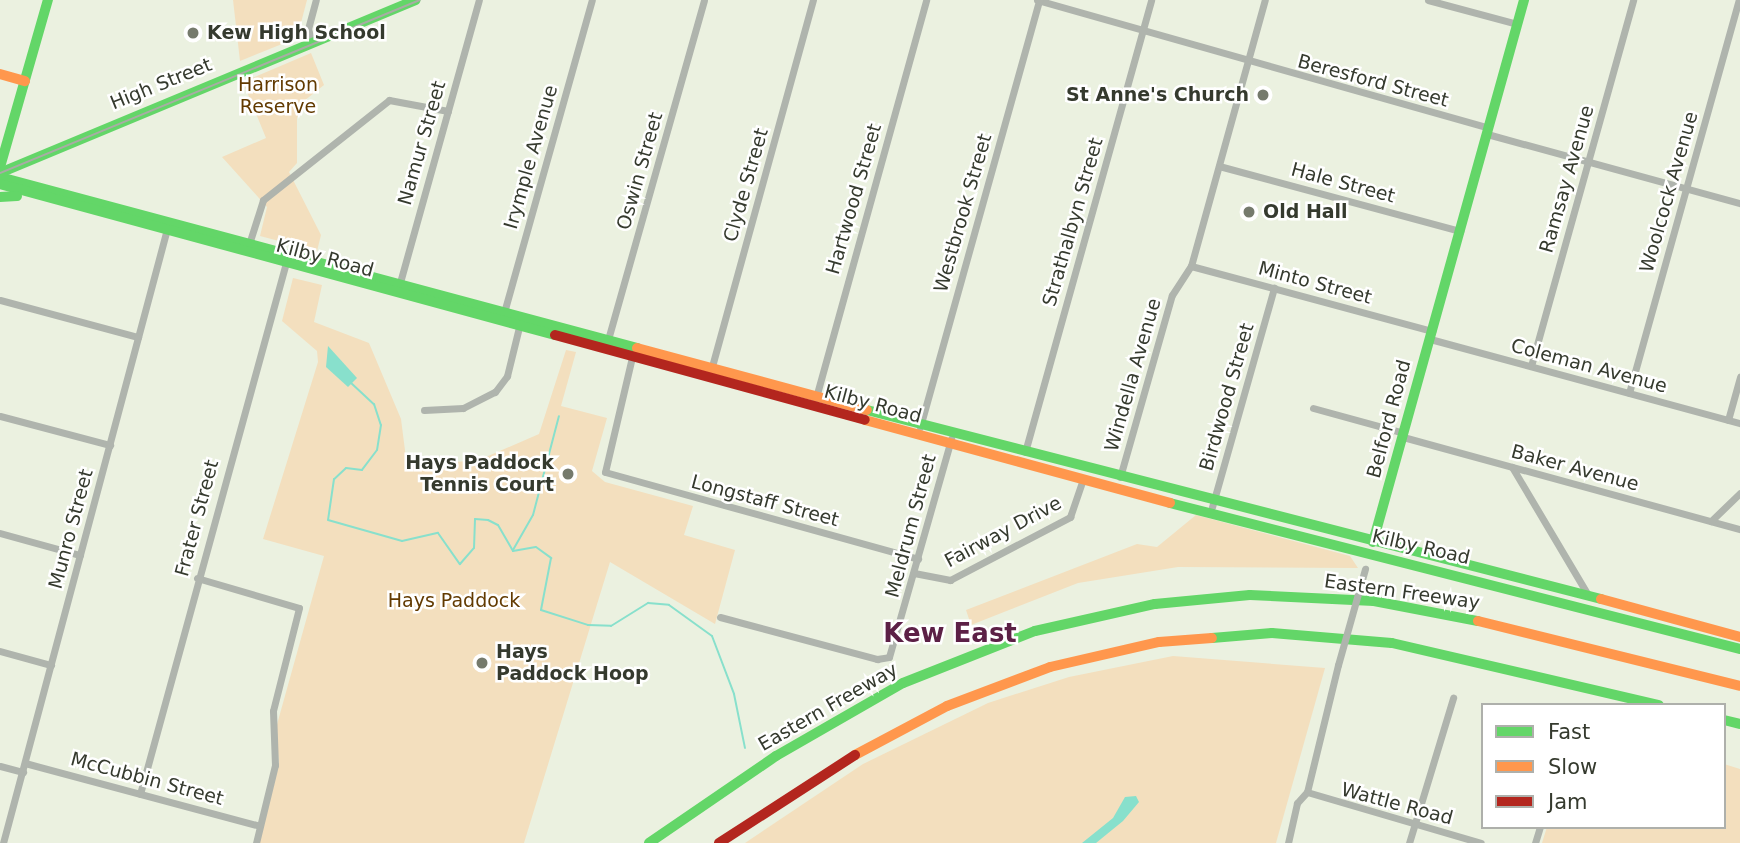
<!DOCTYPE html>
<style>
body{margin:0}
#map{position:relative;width:1740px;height:843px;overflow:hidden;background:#ebf1e0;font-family:"DejaVu Sans",sans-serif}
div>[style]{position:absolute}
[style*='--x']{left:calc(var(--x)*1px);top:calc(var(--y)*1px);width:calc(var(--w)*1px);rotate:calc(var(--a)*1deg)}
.green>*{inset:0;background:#f3dfbe}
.water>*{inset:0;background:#88e0cc}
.stream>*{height:2px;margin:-1px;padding:0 1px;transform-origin:1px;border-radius:1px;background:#88e0cc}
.street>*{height:7px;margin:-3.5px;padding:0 3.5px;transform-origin:3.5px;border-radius:3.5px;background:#afb4ad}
.fast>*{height:10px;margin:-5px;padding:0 5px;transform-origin:5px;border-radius:5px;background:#63d668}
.slow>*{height:10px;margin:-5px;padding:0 5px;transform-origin:5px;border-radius:5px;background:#ff974d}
.jam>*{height:10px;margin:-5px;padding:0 5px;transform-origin:5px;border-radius:5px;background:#b3261e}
.tram>*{height:2px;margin:-1px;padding:0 1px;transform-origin:1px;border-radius:1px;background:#a8aca4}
.street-bridge>*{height:7px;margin:-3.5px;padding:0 3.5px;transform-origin:3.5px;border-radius:3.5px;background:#afb4ad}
.dots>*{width:19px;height:19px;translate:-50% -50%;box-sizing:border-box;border:4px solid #fff;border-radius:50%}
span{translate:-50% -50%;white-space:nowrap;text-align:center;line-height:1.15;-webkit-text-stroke:5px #fff;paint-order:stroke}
.poi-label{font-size:19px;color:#353a2e;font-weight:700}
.left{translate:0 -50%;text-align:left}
.right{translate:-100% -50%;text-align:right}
.street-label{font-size:19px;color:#353a2e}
.park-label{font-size:19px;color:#623a00}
.district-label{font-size:26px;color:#5c2046;font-weight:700}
.legend{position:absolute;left:1481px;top:703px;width:245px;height:126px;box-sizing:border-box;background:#fff;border:2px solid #aeb0ab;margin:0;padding:9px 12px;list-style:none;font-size:21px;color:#353a2e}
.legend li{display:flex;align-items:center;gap:14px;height:35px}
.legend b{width:35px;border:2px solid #aeb0ab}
</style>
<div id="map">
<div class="green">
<i style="clip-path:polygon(233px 0,307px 0,297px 38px,240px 61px)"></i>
<i style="clip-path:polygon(311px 53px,324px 85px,304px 101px,297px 118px,297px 163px,289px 172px,321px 235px,317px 251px,260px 236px,267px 207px,222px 157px,266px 138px,243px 82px)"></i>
<i style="clip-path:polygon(293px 278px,322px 285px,314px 322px,369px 343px,401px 419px,407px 466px,479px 460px,539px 434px,566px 350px,576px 352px,561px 406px,607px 418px,592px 471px,605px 482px,693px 506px,684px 535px,735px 550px,715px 624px,610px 562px,524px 843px,259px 843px,279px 764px,276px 728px,324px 556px,263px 539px,318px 362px,317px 351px,282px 321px)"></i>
<i style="clip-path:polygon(1196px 515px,1350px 556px,1358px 568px,1178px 567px,1078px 583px,971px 625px,966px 610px,1137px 544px,1157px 547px)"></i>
<i style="clip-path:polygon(1173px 656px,1325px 668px,1276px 843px,745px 843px,863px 764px,988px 703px,1069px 677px)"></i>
<i style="clip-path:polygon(1724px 764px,1740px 769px,1740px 843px,1542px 843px,1547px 827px,1724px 827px)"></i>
</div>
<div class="water">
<i style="clip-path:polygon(328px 346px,357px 378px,348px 387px,326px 367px)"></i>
<i style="clip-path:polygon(1136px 796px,1139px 802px,1123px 821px,1096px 843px,1082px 843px,1113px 818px,1125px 797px)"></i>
</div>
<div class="stream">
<i style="--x:350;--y:382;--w:33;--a:43"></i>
<i style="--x:374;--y:404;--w:22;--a:72"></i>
<i style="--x:381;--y:425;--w:25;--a:99"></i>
<i style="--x:377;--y:450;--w:25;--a:127"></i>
<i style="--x:362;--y:470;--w:16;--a:-173"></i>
<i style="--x:346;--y:468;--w:16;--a:137"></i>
<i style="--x:334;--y:479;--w:41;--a:98.3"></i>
<i style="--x:328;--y:520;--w:77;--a:15.8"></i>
<i style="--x:402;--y:541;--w:37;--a:-13"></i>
<i style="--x:438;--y:533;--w:38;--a:55"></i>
<i style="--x:460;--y:564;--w:21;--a:-49"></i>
<i style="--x:474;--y:548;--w:29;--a:-88"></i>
<i style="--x:475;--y:519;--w:13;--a:4"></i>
<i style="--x:488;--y:520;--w:11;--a:27"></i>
<i style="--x:498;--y:525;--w:30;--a:60"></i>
<i style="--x:513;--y:551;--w:23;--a:-10"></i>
<i style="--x:536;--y:547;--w:19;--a:36"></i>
<i style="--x:551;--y:558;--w:53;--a:100.9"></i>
<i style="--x:541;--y:610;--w:49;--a:17.7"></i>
<i style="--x:588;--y:625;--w:23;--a:2"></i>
<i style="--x:611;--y:626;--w:44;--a:-31.9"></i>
<i style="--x:648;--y:603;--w:21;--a:5"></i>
<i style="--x:669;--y:605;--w:53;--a:35.8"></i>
<i style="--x:712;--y:636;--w:62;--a:69.2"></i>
<i style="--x:734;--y:694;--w:55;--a:78.5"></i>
<i style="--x:513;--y:550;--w:40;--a:-60.3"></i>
<i style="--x:533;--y:515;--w:102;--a:-75.3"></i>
</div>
<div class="street">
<i style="--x:1037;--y:0;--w:469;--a:15.8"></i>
<i style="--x:1428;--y:0;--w:92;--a:15.1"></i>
<i style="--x:312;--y:42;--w:14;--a:-107"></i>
<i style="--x:308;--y:29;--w:30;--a:-75"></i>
<i style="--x:1487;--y:134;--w:262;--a:15.3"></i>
<i style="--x:1219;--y:166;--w:250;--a:15.1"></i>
<i style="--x:249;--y:244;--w:46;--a:-72.3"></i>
<i style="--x:263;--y:200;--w:161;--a:-38.4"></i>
<i style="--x:389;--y:100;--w:60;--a:10.6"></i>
<i style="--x:1191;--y:266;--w:250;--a:15.1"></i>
<i style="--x:399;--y:286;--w:297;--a:-74.4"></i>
<i style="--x:0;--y:300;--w:143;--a:15"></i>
<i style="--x:503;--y:316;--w:328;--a:-74.3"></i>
<i style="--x:1430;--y:339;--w:321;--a:15.2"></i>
<i style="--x:607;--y:343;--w:356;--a:-74.2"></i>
<i style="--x:632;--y:357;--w:118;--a:103.2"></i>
<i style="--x:605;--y:472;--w:325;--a:15.5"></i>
<i style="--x:1531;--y:366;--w:380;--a:-74.4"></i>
<i style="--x:711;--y:370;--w:384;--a:-74.6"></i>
<i style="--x:1629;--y:393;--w:408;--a:-74.4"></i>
<i style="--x:815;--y:401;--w:416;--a:-74.5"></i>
<i style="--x:1313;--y:408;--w:94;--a:15.4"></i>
<i style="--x:424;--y:410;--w:39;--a:-3"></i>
<i style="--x:463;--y:408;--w:36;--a:-27"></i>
<i style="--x:495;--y:392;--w:20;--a:-53"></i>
<i style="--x:507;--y:376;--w:50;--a:-76.2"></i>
<i style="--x:0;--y:416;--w:114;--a:14.8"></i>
<i style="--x:1728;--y:420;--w:45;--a:-74.4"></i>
<i style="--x:920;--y:427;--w:443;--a:-74.4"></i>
<i style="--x:1403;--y:437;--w:349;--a:15.3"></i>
<i style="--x:1025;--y:452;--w:469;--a:-74.4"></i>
<i style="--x:1512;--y:467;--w:149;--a:59.3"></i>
<i style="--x:1120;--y:477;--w:189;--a:-74.1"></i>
<i style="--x:1172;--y:295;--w:35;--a:-57"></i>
<i style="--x:1191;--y:266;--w:276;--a:-74.5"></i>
<i style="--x:1212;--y:507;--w:228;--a:-74.2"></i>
<i style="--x:1711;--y:521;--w:40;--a:-44"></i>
<i style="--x:0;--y:533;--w:83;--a:15.4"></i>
<i style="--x:914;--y:573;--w:37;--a:11"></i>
<i style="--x:950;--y:580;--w:136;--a:-27.7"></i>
<i style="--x:1070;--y:517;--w:40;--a:-71.1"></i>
<i style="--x:197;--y:578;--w:106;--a:16.4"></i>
<i style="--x:299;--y:608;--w:106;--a:104.2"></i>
<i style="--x:273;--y:711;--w:54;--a:87.9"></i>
<i style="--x:275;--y:765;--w:80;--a:103.7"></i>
<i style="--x:720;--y:617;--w:163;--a:15"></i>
<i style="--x:877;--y:659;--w:12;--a:-9"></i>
<i style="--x:889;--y:657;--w:227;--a:-74.1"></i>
<i style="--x:0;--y:651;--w:53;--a:15.4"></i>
<i style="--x:25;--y:763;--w:243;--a:15"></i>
<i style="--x:0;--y:766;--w:24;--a:15"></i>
<i style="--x:1307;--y:792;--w:181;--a:16.3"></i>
<i style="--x:1307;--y:792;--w:131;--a:-76.3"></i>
<i style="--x:140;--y:794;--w:555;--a:-74.64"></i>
<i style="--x:3;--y:843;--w:640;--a:-75.05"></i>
<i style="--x:1288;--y:843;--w:41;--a:-77.3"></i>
<i style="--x:1297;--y:803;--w:15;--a:-48"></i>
<i style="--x:1409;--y:843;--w:152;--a:-73.1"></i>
<i style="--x:1535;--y:843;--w:17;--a:-73"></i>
</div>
<div class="fast">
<i style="--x:0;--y:167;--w:174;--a:-74"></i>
<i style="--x:0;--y:173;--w:450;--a:-22.6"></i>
<i style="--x:0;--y:177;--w:660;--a:15.03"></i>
<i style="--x:0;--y:184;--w:575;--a:15.22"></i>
<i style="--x:0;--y:197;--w:17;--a:-3"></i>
<i style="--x:867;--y:410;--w:758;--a:14.44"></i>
<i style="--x:1170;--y:503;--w:588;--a:14.37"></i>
<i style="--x:1373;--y:542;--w:563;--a:-74.43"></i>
<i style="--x:1212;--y:638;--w:60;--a:-4.8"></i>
<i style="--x:1272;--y:633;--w:120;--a:4.8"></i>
<i style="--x:1392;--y:643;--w:274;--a:13.1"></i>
<i style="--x:1724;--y:720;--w:16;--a:14"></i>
<i style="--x:649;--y:843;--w:154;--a:-34.4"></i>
<i style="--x:776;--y:756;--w:146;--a:-29.9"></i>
<i style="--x:903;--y:683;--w:142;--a:-21.5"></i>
<i style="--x:1035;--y:631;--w:123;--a:-12.7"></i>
<i style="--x:1155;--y:604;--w:95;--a:-5.4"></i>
<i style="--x:1250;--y:595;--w:124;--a:2.8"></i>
<i style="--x:1374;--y:601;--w:106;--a:10.9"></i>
</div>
<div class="slow">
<i style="--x:0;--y:74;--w:26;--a:16"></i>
<i style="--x:637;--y:348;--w:238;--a:15.1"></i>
<i style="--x:865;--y:420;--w:316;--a:15.2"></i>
<i style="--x:1601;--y:599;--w:144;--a:15.3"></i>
<i style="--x:1478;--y:621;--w:270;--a:13.9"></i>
<i style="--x:855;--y:755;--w:104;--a:-28"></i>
<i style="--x:947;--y:706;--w:110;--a:-20.7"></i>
<i style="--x:1050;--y:667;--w:112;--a:-12.9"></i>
<i style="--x:1159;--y:642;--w:53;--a:-4.3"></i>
</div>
<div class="jam">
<i style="--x:555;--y:335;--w:321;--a:15.3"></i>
<i style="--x:719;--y:843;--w:162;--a:-32.9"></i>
</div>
<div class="tram">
<i style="--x:0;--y:173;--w:454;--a:-22.4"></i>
</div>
<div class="street-bridge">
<i style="--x:1338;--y:665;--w:100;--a:-74.3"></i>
</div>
<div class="dots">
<i style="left:193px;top:33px;background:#757a6c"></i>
<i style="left:1263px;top:95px;background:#757a6c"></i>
<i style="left:1249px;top:212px;background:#757a6c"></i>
<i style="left:568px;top:474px;background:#757a6c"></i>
<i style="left:482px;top:663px;background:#757a6c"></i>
</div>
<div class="poi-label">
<span class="left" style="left:207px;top:33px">Kew High School</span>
<span class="right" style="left:1249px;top:95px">St Anne's Church</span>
<span class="left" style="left:1263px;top:212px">Old Hall</span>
<span class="right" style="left:554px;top:474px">Hays Paddock<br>Tennis Court</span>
<span class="left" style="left:496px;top:663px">Hays<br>Paddock Hoop</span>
</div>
<div class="street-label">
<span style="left:1373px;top:81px;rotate:15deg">Beresford Street</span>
<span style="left:161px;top:84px;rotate:-22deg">High Street</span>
<span style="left:422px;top:143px;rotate:-74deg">Namur Street</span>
<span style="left:531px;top:157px;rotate:-74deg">Irymple Avenue</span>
<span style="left:640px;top:171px;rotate:-74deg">Oswin Street</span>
<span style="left:1567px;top:179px;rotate:-74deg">Ramsay Avenue</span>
<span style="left:1343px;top:183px;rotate:15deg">Hale Street</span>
<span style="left:746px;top:185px;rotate:-74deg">Clyde Street</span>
<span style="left:1669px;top:192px;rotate:-74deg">Woolcock Avenue</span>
<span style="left:854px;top:199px;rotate:-74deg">Hartwood Street</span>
<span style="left:963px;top:213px;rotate:-74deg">Westbrook Street</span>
<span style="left:1073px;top:222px;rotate:-74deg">Strathalbyn Street</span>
<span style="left:325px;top:258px;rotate:15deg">Kilby Road</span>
<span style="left:1315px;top:283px;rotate:15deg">Minto Street</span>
<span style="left:1589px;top:366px;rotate:15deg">Coleman Avenue</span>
<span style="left:1133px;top:375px;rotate:-74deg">Windella Avenue</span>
<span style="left:1227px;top:397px;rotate:-74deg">Birdwood Street</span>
<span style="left:873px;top:404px;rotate:15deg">Kilby Road</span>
<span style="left:1389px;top:419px;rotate:-75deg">Belford Road</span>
<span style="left:1575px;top:468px;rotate:15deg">Baker Avenue</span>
<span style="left:765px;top:501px;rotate:15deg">Longstaff Street</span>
<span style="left:197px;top:518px;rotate:-75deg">Frater Street</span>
<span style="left:911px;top:526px;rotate:-75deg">Meldrum Street</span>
<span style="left:71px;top:529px;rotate:-75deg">Munro Street</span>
<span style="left:1003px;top:532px;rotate:-28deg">Fairway Drive</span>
<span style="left:1421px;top:547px;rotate:13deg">Kilby Road</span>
<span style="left:1402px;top:592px;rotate:8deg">Eastern Freeway</span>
<span style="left:828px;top:707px;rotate:-30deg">Eastern Freeway</span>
<span style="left:147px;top:779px;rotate:15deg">McCubbin Street</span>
<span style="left:1397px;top:804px;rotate:15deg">Wattle Road</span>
</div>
<div class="park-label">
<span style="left:278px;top:96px">Harrison<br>Reserve</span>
<span style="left:454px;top:601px">Hays Paddock</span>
</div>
<div class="district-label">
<span style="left:950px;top:634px">Kew East</span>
</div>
<ul class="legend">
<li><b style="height:9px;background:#63d668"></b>Fast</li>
<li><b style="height:9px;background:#ff974d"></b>Slow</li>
<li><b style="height:9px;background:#b3261e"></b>Jam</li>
</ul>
</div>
